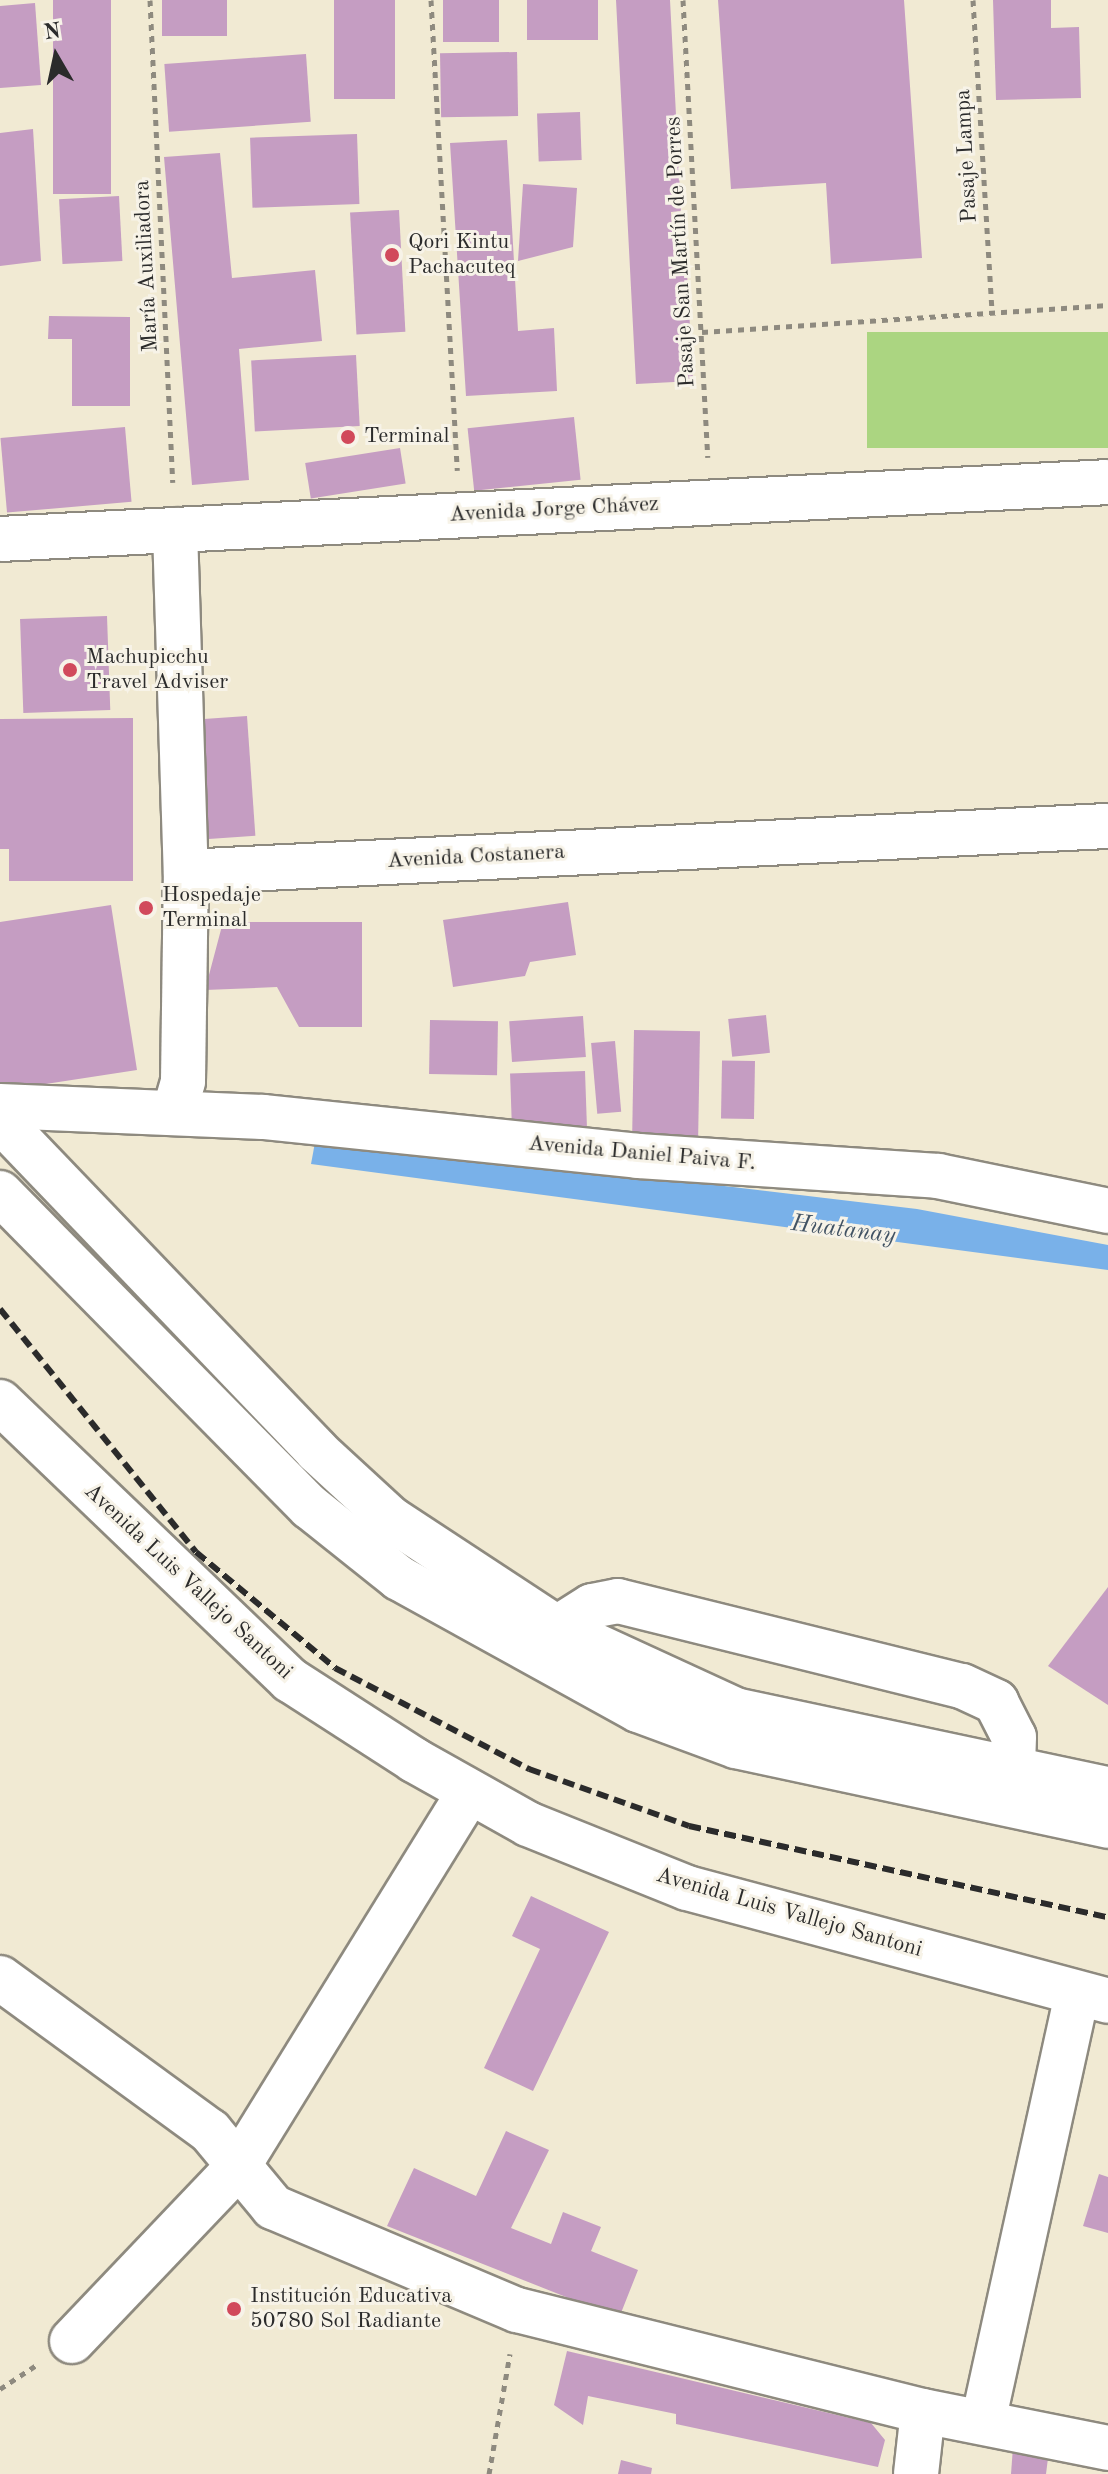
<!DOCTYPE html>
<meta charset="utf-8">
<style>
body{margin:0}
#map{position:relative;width:1108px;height:2474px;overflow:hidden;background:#f1ead3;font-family:"Old Standard TT",serif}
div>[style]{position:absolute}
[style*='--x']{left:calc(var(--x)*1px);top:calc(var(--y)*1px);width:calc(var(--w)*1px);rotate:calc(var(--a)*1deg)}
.green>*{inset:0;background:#abd581;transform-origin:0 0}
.water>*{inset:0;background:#79b1e9}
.building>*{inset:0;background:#c59dc2;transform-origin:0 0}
.path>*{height:5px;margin-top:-2.5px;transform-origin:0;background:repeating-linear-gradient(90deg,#8e8a7f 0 6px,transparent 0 12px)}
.roads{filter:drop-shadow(2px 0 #8e8a7f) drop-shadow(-2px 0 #8e8a7f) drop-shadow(0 2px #8e8a7f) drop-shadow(0 -2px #8e8a7f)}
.minor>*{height:44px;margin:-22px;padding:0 22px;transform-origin:22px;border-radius:22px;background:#fff}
.rail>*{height:6px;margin-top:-3px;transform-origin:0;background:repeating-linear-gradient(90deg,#2b2b2b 0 12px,transparent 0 18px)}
.dots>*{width:22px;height:22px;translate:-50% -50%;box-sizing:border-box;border:4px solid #f7f3e8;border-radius:50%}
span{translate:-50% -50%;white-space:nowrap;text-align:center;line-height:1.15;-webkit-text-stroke:6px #f7f3e8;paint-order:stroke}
.street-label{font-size:22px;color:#2b2b2b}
.poi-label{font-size:22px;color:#2b2b2b}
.left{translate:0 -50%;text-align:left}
.water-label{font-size:24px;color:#425364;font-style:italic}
.north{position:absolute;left:16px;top:16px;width:80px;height:80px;-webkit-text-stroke:6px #f7f3e8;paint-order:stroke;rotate:351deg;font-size:22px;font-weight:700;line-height:32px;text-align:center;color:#2b2b2b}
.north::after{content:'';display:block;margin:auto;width:28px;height:36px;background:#2b2b2b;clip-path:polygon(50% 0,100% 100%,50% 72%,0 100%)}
</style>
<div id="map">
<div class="green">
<i style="left:1108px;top:332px;width:116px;height:241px;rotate:90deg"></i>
</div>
<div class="water">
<i style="clip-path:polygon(316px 1137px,917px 1209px,1108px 1245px,1108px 1270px,311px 1164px)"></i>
</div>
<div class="building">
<i style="left:53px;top:0;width:58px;height:194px"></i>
<i style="left:162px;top:0;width:65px;height:36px"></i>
<i style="left:334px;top:0;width:61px;height:99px"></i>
<i style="left:443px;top:0;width:56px;height:42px"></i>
<i style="left:527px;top:0;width:71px;height:40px"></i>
<i style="clip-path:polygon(616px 0,670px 0,681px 211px,671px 212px,675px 273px,687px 272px,693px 381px,636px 384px)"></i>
<i style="clip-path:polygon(718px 0,904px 0,922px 258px,831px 264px,826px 183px,731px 189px)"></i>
<i style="clip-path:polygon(993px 0,1051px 0,1051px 28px,1079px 27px,1081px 98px,996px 100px)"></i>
<i style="clip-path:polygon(35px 3px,41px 85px,0 88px,0 6px)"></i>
<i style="left:517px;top:52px;width:64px;height:77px;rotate:89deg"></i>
<i style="left:306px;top:54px;width:68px;height:142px;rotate:86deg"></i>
<i style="left:580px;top:112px;width:48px;height:43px;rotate:88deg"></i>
<i style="clip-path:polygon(33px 129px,41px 261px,0 266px,0 133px)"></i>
<i style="left:357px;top:134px;width:70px;height:107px;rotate:88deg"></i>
<i style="clip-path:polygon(507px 140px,518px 331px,554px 328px,557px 391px,466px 396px,450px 143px)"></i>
<i style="clip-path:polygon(220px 153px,232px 278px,315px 270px,322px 341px,239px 349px,249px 480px,192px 485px,164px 157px)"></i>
<i style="clip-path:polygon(523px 184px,577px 188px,573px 247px,518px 261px)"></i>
<i style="left:119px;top:196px;width:65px;height:60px;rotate:87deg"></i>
<i style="left:399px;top:210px;width:122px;height:49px;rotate:87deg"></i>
<i style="clip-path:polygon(49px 316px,130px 317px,130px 406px,72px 406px,72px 339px,48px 339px)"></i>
<i style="left:356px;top:355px;width:71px;height:105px;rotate:87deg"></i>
<i style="left:574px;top:417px;width:63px;height:107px;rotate:84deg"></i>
<i style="left:125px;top:427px;width:75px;height:125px;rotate:85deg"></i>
<i style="left:400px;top:448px;width:36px;height:96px;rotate:81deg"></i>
<i style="left:107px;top:616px;width:94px;height:87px;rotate:88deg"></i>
<i style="left:247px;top:716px;width:120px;height:54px;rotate:86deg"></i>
<i style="clip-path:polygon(133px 718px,133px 881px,9px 881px,9px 849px,0 849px,0 719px)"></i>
<i style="clip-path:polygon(568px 902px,576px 955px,530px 962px,525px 976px,453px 987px,443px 920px)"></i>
<i style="clip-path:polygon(111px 905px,137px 1070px,0 1091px,0 922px)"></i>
<i style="clip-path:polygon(223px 922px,362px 922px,362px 1027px,299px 1027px,277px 987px,205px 990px)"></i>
<i style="left:766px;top:1015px;width:38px;height:38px;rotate:84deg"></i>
<i style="left:583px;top:1016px;width:41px;height:74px;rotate:86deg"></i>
<i style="left:430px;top:1020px;width:68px;height:54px;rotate:1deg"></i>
<i style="left:634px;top:1030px;width:66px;height:118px;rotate:1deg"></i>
<i style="left:615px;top:1041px;width:71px;height:24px;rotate:85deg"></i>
<i style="left:755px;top:1061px;width:58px;height:33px;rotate:91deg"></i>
<i style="left:585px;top:1071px;width:55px;height:75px;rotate:88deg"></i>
<i style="clip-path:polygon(1108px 1587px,1108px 1705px,1048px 1666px)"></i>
<i style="clip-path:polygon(531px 1896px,609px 1932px,533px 2091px,484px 2068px,540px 1949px,512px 1936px)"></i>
<i style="clip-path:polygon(506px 2131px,549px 2150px,511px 2228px,551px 2244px,563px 2212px,601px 2227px,591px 2251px,638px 2270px,619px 2318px,387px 2226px,414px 2168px,476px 2196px)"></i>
<i style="clip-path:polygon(1099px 2174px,1108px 2177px,1108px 2233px,1083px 2226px)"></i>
<i style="clip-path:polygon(567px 2351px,871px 2423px,885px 2440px,878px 2467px,676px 2424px,676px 2414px,588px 2396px,583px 2425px,554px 2405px)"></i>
<i style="clip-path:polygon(1013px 2447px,1049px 2450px,1046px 2474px,1011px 2474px)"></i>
<i style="clip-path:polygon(621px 2460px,652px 2468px,651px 2474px,618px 2474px)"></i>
</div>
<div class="path">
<i style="--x:150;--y:0;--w:483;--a:87.3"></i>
<i style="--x:431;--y:0;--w:471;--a:86.8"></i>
<i style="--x:683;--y:0;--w:458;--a:86.9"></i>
<i style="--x:973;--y:0;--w:312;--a:86.5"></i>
<i style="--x:702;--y:332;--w:407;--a:-3.8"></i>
<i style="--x:0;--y:2389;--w:42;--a:-33.3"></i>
<i style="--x:489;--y:2474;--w:122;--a:-80.1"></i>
</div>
<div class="roads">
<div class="minor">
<i style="--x:175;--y:530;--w:342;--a:88.2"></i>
<i style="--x:186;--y:872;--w:923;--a:-2.86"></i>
<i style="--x:0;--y:539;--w:1109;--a:-2.94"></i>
<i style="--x:0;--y:1106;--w:263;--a:2.4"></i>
<i style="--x:263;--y:1117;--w:377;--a:5.9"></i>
<i style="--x:638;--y:1156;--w:301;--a:3.8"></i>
<i style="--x:938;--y:1176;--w:174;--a:11.6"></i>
<i style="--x:174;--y:1113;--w:33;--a:-74"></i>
<i style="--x:183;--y:1081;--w:209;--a:-89.2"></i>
<i style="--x:0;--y:1120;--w:458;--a:46.2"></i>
<i style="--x:317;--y:1451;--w:100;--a:42.6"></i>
<i style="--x:391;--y:1519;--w:199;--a:33.3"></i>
<i style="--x:557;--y:1628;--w:196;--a:24.7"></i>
<i style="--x:735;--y:1710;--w:381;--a:12"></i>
<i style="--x:0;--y:1193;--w:441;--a:45.4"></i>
<i style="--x:310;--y:1507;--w:114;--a:38.6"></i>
<i style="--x:399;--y:1578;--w:273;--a:28.9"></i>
<i style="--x:638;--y:1710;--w:104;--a:20.2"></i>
<i style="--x:736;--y:1746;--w:381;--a:12.1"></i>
<i style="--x:0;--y:1402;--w:402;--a:43.8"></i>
<i style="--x:290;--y:1680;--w:148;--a:32.8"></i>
<i style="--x:414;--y:1760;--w:131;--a:29.3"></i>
<i style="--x:528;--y:1824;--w:171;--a:21.9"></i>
<i style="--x:687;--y:1888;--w:436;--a:15"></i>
<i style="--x:557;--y:1628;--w:41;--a:-32.2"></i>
<i style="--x:592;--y:1606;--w:26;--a:-11"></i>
<i style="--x:618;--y:1601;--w:354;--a:13.9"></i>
<i style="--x:962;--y:1686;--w:38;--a:25"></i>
<i style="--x:996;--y:1702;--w:39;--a:63"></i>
<i style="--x:1014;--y:1737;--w:31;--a:92"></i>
<i style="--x:0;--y:1978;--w:260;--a:36.1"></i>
<i style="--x:210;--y:2131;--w:99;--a:50.3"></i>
<i style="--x:273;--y:2207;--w:265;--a:22.9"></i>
<i style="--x:517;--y:2310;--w:418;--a:14"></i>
<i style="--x:923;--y:2411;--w:189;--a:11.3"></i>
<i style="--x:72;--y:2341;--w:239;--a:-46.4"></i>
<i style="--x:237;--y:2168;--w:442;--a:-58.3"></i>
<i style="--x:983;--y:2422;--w:437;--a:-77.6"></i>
<i style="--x:916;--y:2474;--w:63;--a:-83.7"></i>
</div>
</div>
<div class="rail">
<i style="--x:0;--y:1309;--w:312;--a:51.1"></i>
<i style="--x:196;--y:1552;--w:181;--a:39.8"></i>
<i style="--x:335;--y:1668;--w:219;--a:27.5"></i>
<i style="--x:529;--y:1769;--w:170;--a:19.6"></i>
<i style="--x:689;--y:1826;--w:429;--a:12.3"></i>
</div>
<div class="dots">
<i style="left:392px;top:255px;background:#d1495b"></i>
<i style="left:348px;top:437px;background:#d1495b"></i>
<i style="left:70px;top:670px;background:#d1495b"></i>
<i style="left:146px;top:908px;background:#d1495b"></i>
<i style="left:234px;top:2309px;background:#d1495b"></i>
</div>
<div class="street-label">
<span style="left:967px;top:156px;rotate:-93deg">Pasaje Lampa</span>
<span style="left:681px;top:252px;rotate:-93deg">Pasaje San Martín de Porres</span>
<span style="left:147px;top:266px;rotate:-93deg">María Auxiliadora</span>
<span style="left:554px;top:510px;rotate:-3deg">Avenida Jorge Chávez</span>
<span style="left:476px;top:857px;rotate:-3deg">Avenida Costanera</span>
<span style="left:642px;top:1154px;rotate:5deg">Avenida Daniel Paiva F.</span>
<span style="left:188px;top:1582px;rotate:43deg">Avenida Luis Vallejo Santoni</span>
<span style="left:789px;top:1913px;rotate:16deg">Avenida Luis Vallejo Santoni</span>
</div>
<div class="poi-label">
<span class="left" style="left:408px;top:255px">Qori Kintu<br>Pachacuteq</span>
<span class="left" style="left:364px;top:437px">Terminal</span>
<span class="left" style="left:86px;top:670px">Machupicchu<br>Travel Adviser</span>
<span class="left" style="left:162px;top:908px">Hospedaje<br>Terminal</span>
<span class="left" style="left:250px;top:2309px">Institución Educativa<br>50780 Sol Radiante</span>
</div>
<div class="water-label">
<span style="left:843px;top:1231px;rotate:7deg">Huatanay</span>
</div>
<div class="north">N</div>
</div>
